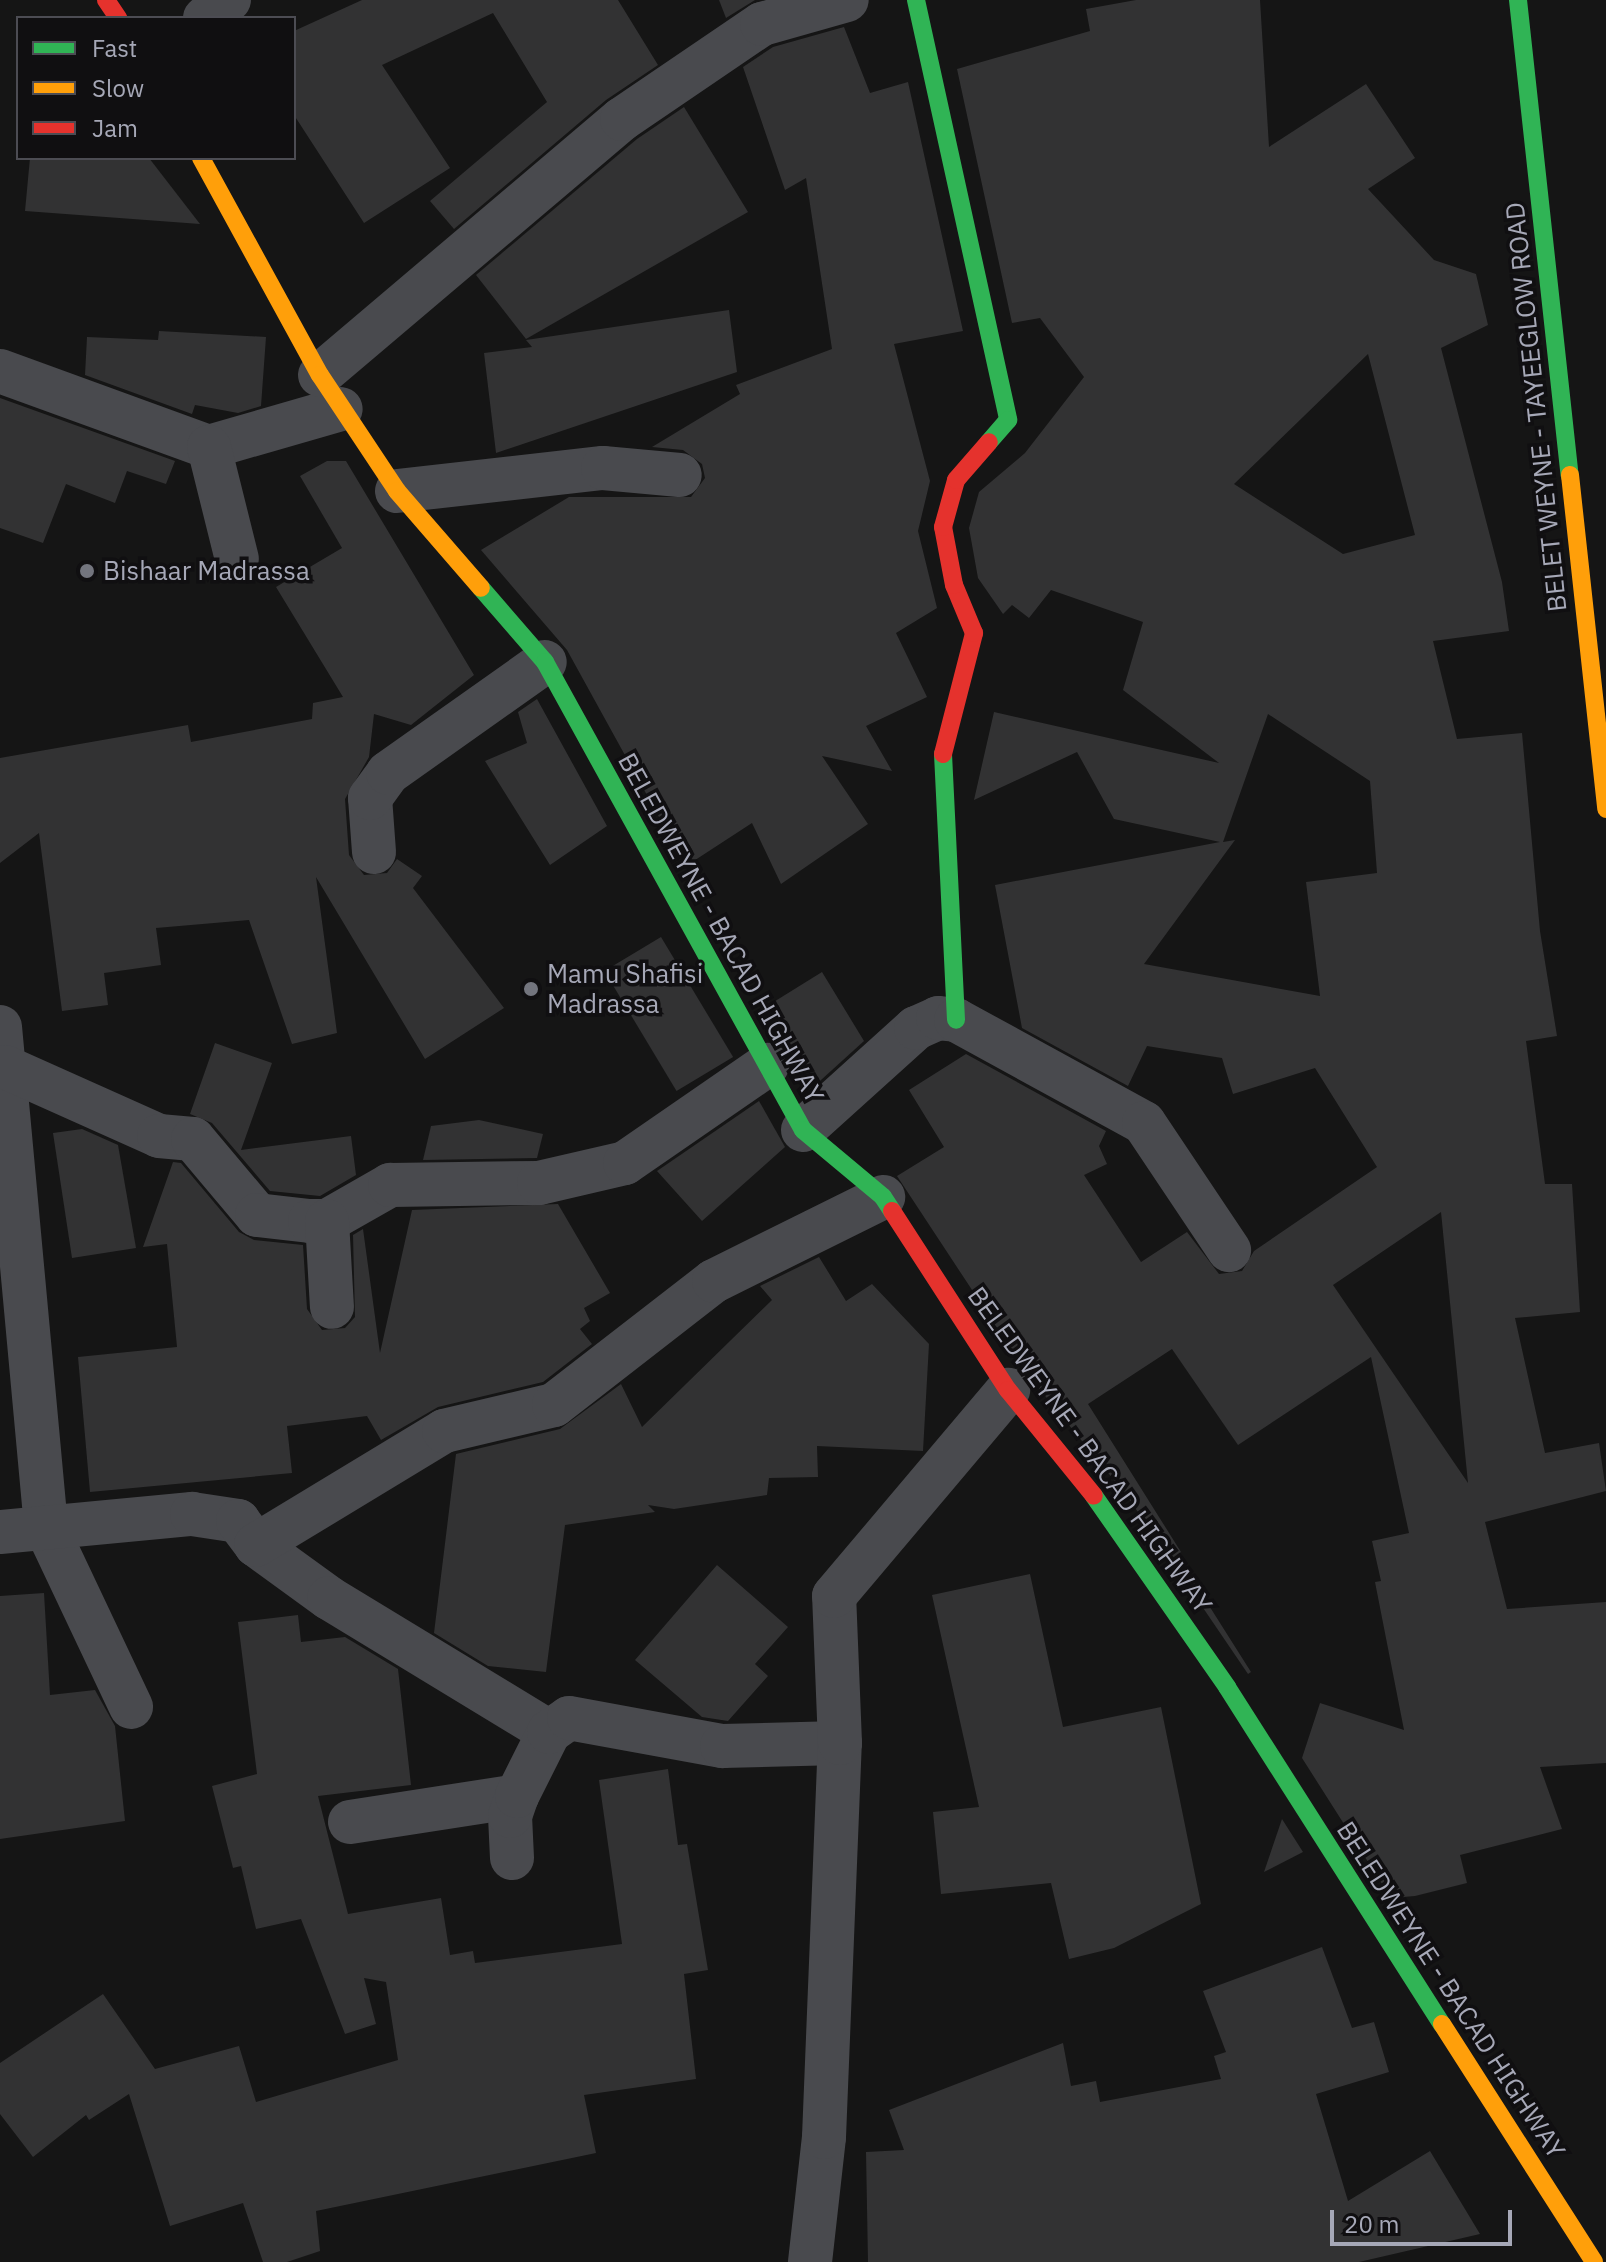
<!DOCTYPE html>
<style>
body{margin:0}
#map{position:relative;width:1606px;height:2262px;overflow:hidden;background:#151515;font-family:"IBM Plex Sans",sans-serif}
div>[style]{position:absolute}
[style*='--x']{left:calc(var(--x)*1px);top:calc(var(--y)*1px);width:calc(var(--w)*1px);rotate:calc(var(--a)*1deg)}
.building>*{inset:0;background:#323233;transform-origin:0 0}
.street>*{height:44px;margin:-22px;padding:0 22px;transform-origin:22px;border-radius:22px;background:#494a4e}
.fast>*{height:18px;margin:-9px;padding:0 9px;transform-origin:9px;border-radius:9px;background:#30b455}
.slow>*{height:18px;margin:-9px;padding:0 9px;transform-origin:9px;border-radius:9px;background:#ff9f0a}
.jam>*{height:18px;margin:-9px;padding:0 9px;transform-origin:9px;border-radius:9px;background:#e5322d}
.dots>*{width:22px;height:22px;translate:-50% -50%;box-sizing:border-box;border:4px solid #100f11;border-radius:50%}
span{translate:-50% -50%;white-space:nowrap;text-align:center;line-height:1.15;-webkit-text-stroke:7px #100f11;paint-order:stroke}
.street-label{font-size:26px;color:#a6a8b7}
.poi-label{font-size:26px;color:#a6a8b7}
.left{translate:0 -50%;text-align:left}
.legend{position:absolute;left:16px;top:16px;width:280px;height:144px;box-sizing:border-box;background:#100f11;border:2px solid #4c4c53;margin:0;padding:10px 14px;list-style:none;font-size:24px;color:#a6a8b7}
.legend li{display:flex;align-items:center;gap:16px;height:40px}
.legend b{width:40px;border:2px solid #4c4c53}
.scale{position:absolute;left:1330px;top:2210px;width:182px;height:36px;box-sizing:border-box;border:4px solid #a6a8b7;border-top:0;padding-left:10px;font-size:24px;line-height:28px;white-space:nowrap;color:#a6a8b7;-webkit-text-stroke:6px #100f11;paint-order:stroke}
</style>
<div id="map">
<div class="building">
<i style="clip-path:polygon(362px 0,618px 0,658px 65px,606px 100px,454px 229px,430px 201px,547px 102px,493px 13px,382px 65px,450px 168px,364px 223px,294px 115px,294px 31px)"></i>
<i style="clip-path:polygon(719px 0,755px 0,726px 18px)"></i>
<i style="clip-path:polygon(evenodd,1136px 0,1260px 0,1269px 147px,1366px 84px,1415px 158px,1368px 189px,1434px 260px,1476px 274px,1488px 325px,1441px 348px,1502px 582px,1509px 631px,1433px 641px,1457px 739px,1522px 733px,1540px 931px,1557px 1036px,1526px 1041px,1545px 1184px,1572px 1184px,1580px 1312px,1515px 1318px,1545px 1453px,1599px 1443px,1606px 1491px,1485px 1522px,1507px 1609px,1606px 1602px,1606px 1763px,1540px 1767px,1562px 1829px,1460px 1855px,1467px 1883px,1415px 1896px,1391px 1898px,1302px 1758px,1320px 1703px,1404px 1730px,1375px 1582px,1381px 1581px,1372px 1541px,1409px 1533px,1371px 1357px,1238px 1445px,1172px 1349px,1088px 1404px,1181px 1552px,1177px 1555px,1251px 1672px,1248px 1674px,1127px 1496px,1028px 1375px,897px 1176px,944px 1147px,909px 1090px,966px 1054px,1106px 1131px,1099px 1146px,1107px 1164px,1084px 1175px,1141px 1262px,1187px 1232px,1219px 1274px,1242px 1271px,1254px 1251px,1377px 1167px,1315px 1068px,1233px 1094px,1222px 1058px,1147px 1046px,1128px 1086px,1022px 1028px,995px 885px,1220px 842px,1114px 819px,1077px 752px,974px 800px,994px 712px,1219px 763px,1123px 690px,1143px 622px,1051px 590px,1029px 618px,1012px 605px,1003px 614px,978px 578px,969px 528px,979px 492px,1025px 453px,1084px 377px,1040px 318px,1012px 323px,957px 69px,1090px 31px,1086px 9px,1136px 0,1368px 354px,1415px 535px,1343px 554px,1234px 484px,1368px 354px,1136px 0,1268px 714px,1370px 781px,1377px 873px,1306px 882px,1320px 996px,1144px 964px,1235px 840px,1223px 842px,1268px 714px,1136px 0,1441px 1212px,1468px 1483px,1333px 1285px,1441px 1212px)"></i>
<i style="clip-path:polygon(844px 27px,870px 93px,908px 82px,963px 331px,894px 344px,930px 481px,918px 531px,937px 608px,896px 633px,927px 697px,866px 726px,892px 771px,822px 756px,868px 824px,781px 884px,752px 823px,686px 866px,567px 650px,481px 550px,569px 497px,691px 497px,705px 478px,702px 464px,683px 450px,652px 447px,740px 394px,736px 385px,832px 349px,806px 178px,785px 190px,743px 67px,773px 47px)"></i>
<i style="clip-path:polygon(684px 107px,748px 212px,526px 339px,476px 275px,637px 139px)"></i>
<i style="clip-path:polygon(30px 158px,149px 158px,200px 224px,25px 211px)"></i>
<i style="clip-path:polygon(729px 310px,737px 372px,496px 453px,484px 353px,532px 347px,526px 340px)"></i>
<i style="clip-path:polygon(159px 331px,266px 337px,261px 406px,238px 413px,195px 405px,192px 414px,85px 375px,87px 337px,158px 340px)"></i>
<i style="clip-path:polygon(0 398px,175px 461px,166px 484px,127px 471px,115px 503px,66px 484px,43px 543px,0 528px)"></i>
<i style="clip-path:polygon(327px 461px,346px 461px,474px 675px,411px 725px,374px 714px,369px 757px,345px 799px,349px 855px,364px 875px,387px 873px,397px 859px,422px 876px,413px 888px,504px 1008px,425px 1059px,316px 877px,337px 1033px,292px 1044px,249px 920px,156px 928px,161px 965px,104px 973px,108px 1005px,62px 1011px,39px 833px,0 863px,0 758px,188px 725px,191px 742px,312px 719px,313px 703px,343px 697px,276px 587px,342px 548px,300px 476px)"></i>
<i style="clip-path:polygon(537px 699px,607px 826px,550px 865px,485px 761px,527px 743px,518px 712px)"></i>
<i style="left:661px;top:937px;width:140px;height:66px;rotate:59deg"></i>
<i style="clip-path:polygon(822px 972px,864px 1041px,810px 1090px,764px 1008px)"></i>
<i style="clip-path:polygon(215px 1043px,272px 1063px,241px 1150px,351px 1136px,356px 1175px,320px 1196px,270px 1191px,212px 1123px,190px 1114px)"></i>
<i style="clip-path:polygon(759px 1101px,785px 1147px,702px 1221px,657px 1171px)"></i>
<i style="clip-path:polygon(479px 1120px,543px 1134px,537px 1158px,423px 1160px,431px 1126px)"></i>
<i style="clip-path:polygon(82px 1129px,118px 1145px,136px 1248px,72px 1258px,53px 1133px)"></i>
<i style="clip-path:polygon(173px 1162px,181px 1163px,239px 1232px,254px 1240px,303px 1245px,307px 1309px,322px 1330px,345px 1328px,355px 1317px,353px 1235px,363px 1229px,380px 1353px,412px 1210px,558px 1204px,610px 1293px,584px 1308px,590px 1321px,580px 1329px,592px 1344px,543px 1382px,438px 1407px,381px 1440px,367px 1416px,287px 1426px,292px 1473px,90px 1492px,78px 1357px,177px 1347px,167px 1244px,143px 1247px)"></i>
<i style="clip-path:polygon(819px 1257px,846px 1301px,872px 1284px,929px 1344px,923px 1451px,817px 1446px,818px 1477px,769px 1478px,767px 1495px,674px 1509px,648px 1505px,655px 1512px,565px 1525px,546px 1672px,488px 1666px,434px 1633px,456px 1454px,560px 1429px,621px 1384px,642px 1427px,772px 1300px,760px 1286px)"></i>
<i style="clip-path:polygon(717px 1565px,788px 1627px,755px 1664px,768px 1676px,728px 1721px,702px 1717px,635px 1660px)"></i>
<i style="clip-path:polygon(1030px 1574px,1063px 1727px,1161px 1707px,1201px 1904px,1114px 1948px,1069px 1959px,1051px 1883px,941px 1894px,933px 1812px,979px 1807px,932px 1595px)"></i>
<i style="clip-path:polygon(44px 1593px,50px 1695px,95px 1690px,115px 1726px,125px 1821px,0 1839px,0 1596px)"></i>
<i style="clip-path:polygon(298px 1615px,301px 1642px,345px 1637px,398px 1669px,411px 1785px,318px 1796px,348px 1914px,441px 1898px,450px 1955px,473px 1951px,475px 1963px,622px 1944px,599px 1780px,668px 1769px,678px 1845px,687px 1844px,708px 1970px,684px 1974px,696px 2079px,584px 2095px,596px 2153px,316px 2211px,320px 2251px,287px 2262px,263px 2262px,243px 2203px,170px 2226px,129px 2094px,89px 2120px,86px 2115px,33px 2157px,0 2114px,0 2063px,103px 1994px,155px 2069px,239px 2046px,256px 2102px,398px 2060px,386px 1982px,364px 1978px,376px 2024px,345px 2034px,301px 1919px,256px 1929px,241px 1866px,233px 1868px,212px 1786px,257px 1774px,238px 1622px)"></i>
<i style="clip-path:polygon(1282px 1819px,1303px 1852px,1264px 1872px)"></i>
<i style="clip-path:polygon(1322px 1947px,1352px 2028px,1374px 2022px,1389px 2072px,1316px 2094px,1348px 2201px,1430px 2151px,1480px 2234px,1359px 2262px,868px 2262px,866px 2152px,904px 2150px,889px 2110px,1063px 2043px,1071px 2086px,1096px 2081px,1100px 2102px,1221px 2079px,1214px 2056px,1226px 2052px,1203px 1991px)"></i>
</div>
<div class="street">
<i style="--x:205;--y:18;--w:30;--a:-37"></i>
<i style="--x:0;--y:371;--w:222;--a:20"></i>
<i style="--x:209;--y:447;--w:137;--a:-16.1"></i>
<i style="--x:320;--y:375;--w:396;--a:-40.3"></i>
<i style="--x:622;--y:119;--w:169;--a:-34.2"></i>
<i style="--x:762;--y:24;--w:88;--a:-15.8"></i>
<i style="--x:209;--y:447;--w:115;--a:76"></i>
<i style="--x:397;--y:491;--w:207;--a:-6.4"></i>
<i style="--x:603;--y:468;--w:77;--a:5.2"></i>
<i style="--x:374;--y:852;--w:54;--a:-94.2"></i>
<i style="--x:370;--y:798;--w:31;--a:-54"></i>
<i style="--x:388;--y:773;--w:192;--a:-35.3"></i>
<i style="--x:0;--y:1027;--w:502;--a:84.74"></i>
<i style="--x:46;--y:1527;--w:199;--a:64.7"></i>
<i style="--x:5;--y:1067;--w:169;--a:24.1"></i>
<i style="--x:159;--y:1136;--w:34;--a:5"></i>
<i style="--x:193;--y:1139;--w:99;--a:49.9"></i>
<i style="--x:257;--y:1215;--w:53;--a:6.5"></i>
<i style="--x:310;--y:1221;--w:17;--a:0"></i>
<i style="--x:327;--y:1221;--w:73;--a:-29.7"></i>
<i style="--x:390;--y:1185;--w:149;--a:-0.8"></i>
<i style="--x:539;--y:1183;--w:88;--a:-13.1"></i>
<i style="--x:625;--y:1163;--w:173;--a:-34.6"></i>
<i style="--x:803;--y:1130;--w:152;--a:-42.1"></i>
<i style="--x:916;--y:1028;--w:24;--a:-24"></i>
<i style="--x:938;--y:1018;--w:18;--a:6"></i>
<i style="--x:956;--y:1020;--w:214;--a:28.7"></i>
<i style="--x:1144;--y:1123;--w:153;--a:56.2"></i>
<i style="--x:327;--y:1221;--w:86;--a:86.7"></i>
<i style="--x:0;--y:1532;--w:193;--a:-5.4"></i>
<i style="--x:192;--y:1514;--w:47;--a:8.7"></i>
<i style="--x:238;--y:1521;--w:30;--a:53"></i>
<i style="--x:256;--y:1545;--w:90;--a:36"></i>
<i style="--x:329;--y:1598;--w:258;--a:31.3"></i>
<i style="--x:256;--y:1545;--w:220;--a:-31.2"></i>
<i style="--x:444;--y:1431;--w:113;--a:-13.3"></i>
<i style="--x:554;--y:1405;--w:202;--a:-37.8"></i>
<i style="--x:714;--y:1281;--w:189;--a:-26.4"></i>
<i style="--x:350;--y:1822;--w:169;--a:-8.8"></i>
<i style="--x:512;--y:1858;--w:42;--a:-92.7"></i>
<i style="--x:510;--y:1816;--w:21;--a:-71"></i>
<i style="--x:517;--y:1796;--w:72;--a:-63.4"></i>
<i style="--x:549;--y:1732;--w:24;--a:-35"></i>
<i style="--x:569;--y:1718;--w:156;--a:10.4"></i>
<i style="--x:722;--y:1746;--w:118;--a:-1.5"></i>
<i style="--x:810;--y:2262;--w:126;--a:-83.6"></i>
<i style="--x:824;--y:2137;--w:394;--a:-87.7"></i>
<i style="--x:840;--y:1743;--w:147;--a:-92.3"></i>
<i style="--x:834;--y:1596;--w:270;--a:-49.8"></i>
</div>
<div class="fast">
<i style="--x:916;--y:0;--w:430;--a:77.6"></i>
<i style="--x:1008;--y:420;--w:29;--a:131"></i>
<i style="--x:1518;--y:0;--w:478;--a:83.8"></i>
<i style="--x:481;--y:588;--w:98;--a:49.1"></i>
<i style="--x:545;--y:662;--w:534;--a:61.13"></i>
<i style="--x:803;--y:1130;--w:104;--a:39.9"></i>
<i style="--x:883;--y:1197;--w:17;--a:57"></i>
<i style="--x:943;--y:754;--w:266;--a:87.2"></i>
<i style="--x:1094;--y:1496;--w:233;--a:55.1"></i>
<i style="--x:1227;--y:1687;--w:400;--a:57.5"></i>
</div>
<div class="slow">
<i style="--x:201;--y:158;--w:247;--a:61.3"></i>
<i style="--x:320;--y:375;--w:139;--a:56.4"></i>
<i style="--x:397;--y:491;--w:128;--a:49.1"></i>
<i style="--x:1570;--y:475;--w:336;--a:83.8"></i>
<i style="--x:1442;--y:2024;--w:282;--a:57.4"></i>
</div>
<div class="jam">
<i style="--x:106;--y:0;--w:22;--a:56"></i>
<i style="--x:943;--y:754;--w:125;--a:-75.6"></i>
<i style="--x:974;--y:633;--w:52;--a:-112.6"></i>
<i style="--x:954;--y:585;--w:59;--a:-100.7"></i>
<i style="--x:943;--y:527;--w:49;--a:-74.5"></i>
<i style="--x:956;--y:480;--w:50;--a:-49"></i>
<i style="--x:892;--y:1211;--w:213;--a:57.1"></i>
<i style="--x:1008;--y:1390;--w:136;--a:50.9"></i>
</div>
<div class="dots">
<i style="left:87px;top:571px;background:#73757e"></i>
<i style="left:531px;top:989px;background:#73757e"></i>
</div>
<div class="street-label">
<span style="left:1536px;top:407px;rotate:-96deg">BELET WEYNE - TAYEEGLOW ROAD</span>
<span style="left:721px;top:928px;rotate:61deg">BELEDWEYNE - BACAD HIGHWAY</span>
<span style="left:1090px;top:1450px;rotate:54deg">BELEDWEYNE - BACAD HIGHWAY</span>
<span style="left:1451px;top:1990px;rotate:57deg">BELEDWEYNE - BACAD HIGHWAY</span>
</div>
<div class="poi-label">
<span class="left" style="left:103px;top:571px">Bishaar Madrassa</span>
<span class="left" style="left:547px;top:989px">Mamu Shafisi<br>Madrassa</span>
</div>
<ul class="legend">
<li><b style="height:10px;background:#30b455"></b>Fast</li>
<li><b style="height:10px;background:#ff9f0a"></b>Slow</li>
<li><b style="height:10px;background:#e5322d"></b>Jam</li>
</ul>
<div class="scale">20 m</div>
</div>
